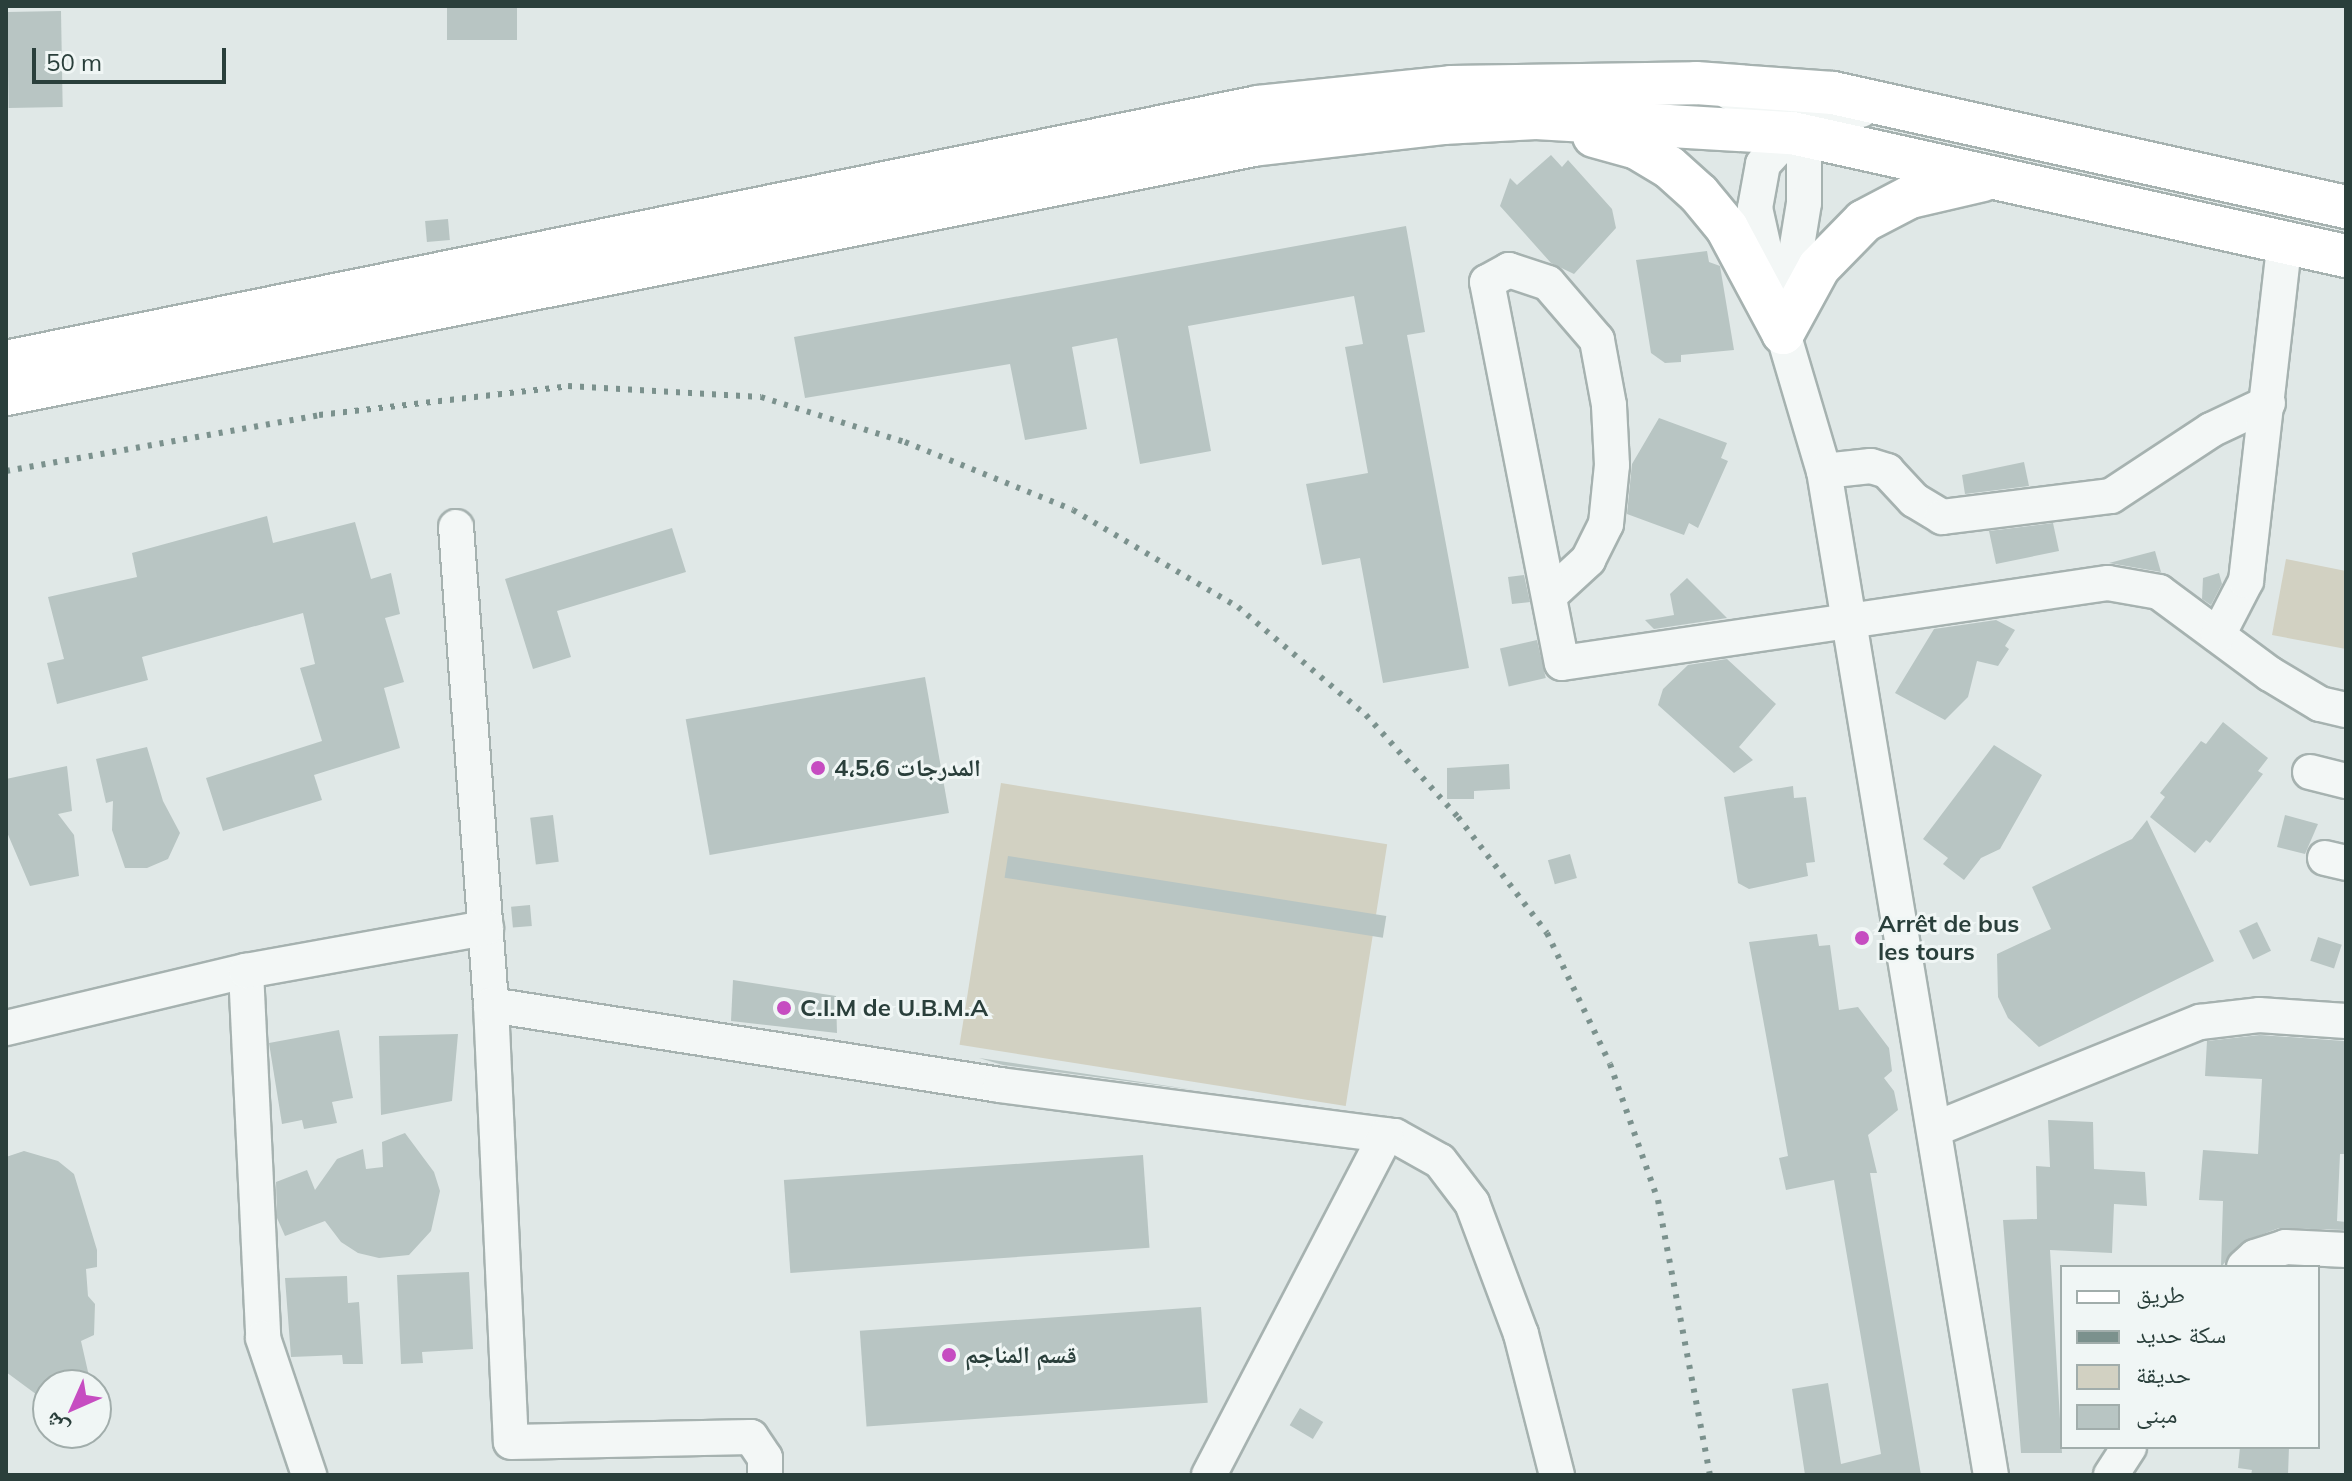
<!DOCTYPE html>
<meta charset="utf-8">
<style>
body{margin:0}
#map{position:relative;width:2352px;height:1481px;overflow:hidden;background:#e0e8e7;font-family:Mulish,"Noto Naskh Arabic",sans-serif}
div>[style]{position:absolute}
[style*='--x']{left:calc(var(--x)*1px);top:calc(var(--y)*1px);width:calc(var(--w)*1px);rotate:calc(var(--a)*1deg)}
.green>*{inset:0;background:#d2d1c2;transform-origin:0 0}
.building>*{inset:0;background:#b8c5c3;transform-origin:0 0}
.roads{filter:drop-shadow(2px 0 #a6b2b0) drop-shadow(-2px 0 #a6b2b0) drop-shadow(0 2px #a6b2b0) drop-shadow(0 -2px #a6b2b0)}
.minor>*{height:34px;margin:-17px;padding:0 17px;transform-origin:17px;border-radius:17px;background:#f3f7f6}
.major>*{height:42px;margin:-21px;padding:0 21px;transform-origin:21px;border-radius:21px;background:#fff}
.rail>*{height:6px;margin-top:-3px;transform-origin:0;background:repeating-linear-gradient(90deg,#7b918d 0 4px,transparent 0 12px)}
.dots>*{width:22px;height:22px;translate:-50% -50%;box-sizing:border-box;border:4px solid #f0f6f5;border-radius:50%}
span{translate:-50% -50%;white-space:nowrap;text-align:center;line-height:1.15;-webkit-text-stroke:6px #f0f6f5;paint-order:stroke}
.poi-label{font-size:24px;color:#2a3f3b;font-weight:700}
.left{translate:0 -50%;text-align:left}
.frame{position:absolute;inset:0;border:8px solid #2a3f3b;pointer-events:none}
.legend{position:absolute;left:2060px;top:1265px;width:260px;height:184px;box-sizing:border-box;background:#f0f6f5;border:2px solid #a1adab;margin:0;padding:10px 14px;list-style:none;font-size:24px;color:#2a3f3b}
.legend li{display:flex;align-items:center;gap:16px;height:40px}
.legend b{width:40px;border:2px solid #a1adab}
.north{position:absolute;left:32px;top:1369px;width:80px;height:80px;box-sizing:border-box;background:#f0f6f5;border:2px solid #a1adab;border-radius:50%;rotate:225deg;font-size:22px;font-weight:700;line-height:32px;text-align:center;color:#2a3f3b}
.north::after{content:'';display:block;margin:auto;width:28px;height:36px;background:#c64dc1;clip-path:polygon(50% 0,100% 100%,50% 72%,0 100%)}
.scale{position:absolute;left:32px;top:48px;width:194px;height:36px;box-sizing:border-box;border:4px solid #2a3f3b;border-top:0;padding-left:10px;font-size:24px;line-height:28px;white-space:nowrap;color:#2a3f3b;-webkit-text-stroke:6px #f0f6f5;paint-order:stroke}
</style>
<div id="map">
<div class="green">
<i style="clip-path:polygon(2286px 559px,2346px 571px,2346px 649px,2272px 635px)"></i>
<i style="left:1001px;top:783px;width:391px;height:265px;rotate:9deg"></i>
</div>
<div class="building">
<i style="left:447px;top:6px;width:70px;height:34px"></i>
<i style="left:61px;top:11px;width:96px;height:54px;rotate:89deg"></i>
<i style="clip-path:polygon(1551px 155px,1562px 167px,1568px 160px,1612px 209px,1616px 228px,1574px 274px,1551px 263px,1500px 206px,1510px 178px,1517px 185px)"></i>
<i style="left:448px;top:219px;width:21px;height:23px;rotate:85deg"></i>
<i style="clip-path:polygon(1406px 226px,1425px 332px,1407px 335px,1469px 668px,1383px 683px,1360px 558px,1322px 565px,1306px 484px,1368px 473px,1345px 347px,1363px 344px,1354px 296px,1188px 326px,1211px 451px,1140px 464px,1117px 338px,1072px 347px,1087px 429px,1025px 440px,1010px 364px,805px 398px,794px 337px)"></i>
<i style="clip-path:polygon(1707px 251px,1709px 262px,1720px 266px,1734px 350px,1681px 355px,1681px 362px,1665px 363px,1651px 353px,1636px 260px)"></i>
<i style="clip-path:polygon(1659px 418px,1727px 443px,1721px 458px,1728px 461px,1698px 528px,1689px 523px,1684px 535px,1627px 514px,1632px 464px)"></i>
<i style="clip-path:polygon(2024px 462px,2029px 486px,1965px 494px,1962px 475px)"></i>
<i style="clip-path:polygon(267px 516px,273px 543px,355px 522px,371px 579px,391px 573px,400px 614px,385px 618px,404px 682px,384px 688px,400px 748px,314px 775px,322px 800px,223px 831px,206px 778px,322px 741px,300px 668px,315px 664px,303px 613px,142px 657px,148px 680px,57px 704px,47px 663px,64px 659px,48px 597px,137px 577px,132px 553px)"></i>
<i style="clip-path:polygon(2053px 523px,2059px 551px,1996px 564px,1989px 531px)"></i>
<i style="clip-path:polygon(672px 528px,686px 572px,557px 611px,571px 657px,533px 669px,505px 579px)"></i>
<i style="clip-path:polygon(2155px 551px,2161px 572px,2109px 563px)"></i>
<i style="clip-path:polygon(2219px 573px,2222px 584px,2211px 605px,2202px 599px,2203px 578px)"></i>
<i style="clip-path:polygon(1524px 575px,1530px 602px,1512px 604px,1508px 577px)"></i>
<i style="clip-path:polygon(1687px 578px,1727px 618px,1654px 629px,1645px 620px,1674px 615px,1670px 594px)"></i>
<i style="clip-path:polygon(1996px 620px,2015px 630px,2005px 646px,2009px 649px,1998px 666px,1977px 661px,1968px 697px,1945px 720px,1895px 693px,1934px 629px)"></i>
<i style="left:1537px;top:640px;width:39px;height:38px;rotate:77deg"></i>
<i style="clip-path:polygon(1727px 659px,1776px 704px,1739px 747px,1753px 760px,1734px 773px,1658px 705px,1663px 689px,1688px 665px)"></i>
<i style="left:925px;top:677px;width:138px;height:243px;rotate:80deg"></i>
<i style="clip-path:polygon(2223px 722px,2268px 758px,2258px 771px,2263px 774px,2210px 843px,2206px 840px,2195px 853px,2150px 817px,2165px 797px,2160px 793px,2201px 741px,2206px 744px)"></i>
<i style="clip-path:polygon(1994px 745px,2042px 775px,2000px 849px,1981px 858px,1964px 880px,1943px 864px,1948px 858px,1923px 839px)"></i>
<i style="clip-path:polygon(147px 747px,163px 801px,180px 833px,168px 859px,147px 868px,125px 868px,112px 830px,113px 801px,106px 803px,96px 759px)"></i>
<i style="clip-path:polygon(1509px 764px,1510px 789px,1474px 791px,1474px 799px,1447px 799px,1447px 768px)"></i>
<i style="clip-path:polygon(67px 766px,72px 811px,58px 814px,74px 835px,79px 876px,30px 886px,6px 830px,6px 779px)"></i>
<i style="clip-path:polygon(1793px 786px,1794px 798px,1806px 797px,1815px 862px,1806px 863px,1808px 876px,1749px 889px,1738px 883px,1724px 797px)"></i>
<i style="left:553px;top:815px;width:47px;height:23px;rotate:83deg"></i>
<i style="clip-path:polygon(2285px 815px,2318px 824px,2305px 854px,2277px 847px)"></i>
<i style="clip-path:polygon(2147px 820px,2214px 961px,2039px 1047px,2008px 1018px,1998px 997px,1997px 954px,2051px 929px,2032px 887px,2132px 839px)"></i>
<i style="left:1570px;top:854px;width:25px;height:23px;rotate:74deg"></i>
<i style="left:1008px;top:856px;width:383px;height:22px;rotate:9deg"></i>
<i style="left:530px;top:905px;width:21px;height:19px;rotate:85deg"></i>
<i style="left:2257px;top:922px;width:32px;height:20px;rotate:64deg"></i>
<i style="clip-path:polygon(1817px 934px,1819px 946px,1830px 945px,1839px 1010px,1858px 1007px,1889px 1048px,1892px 1071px,1884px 1078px,1894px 1091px,1898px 1110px,1868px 1135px,1877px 1173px,1870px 1173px,1921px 1475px,1805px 1475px,1792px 1389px,1828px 1383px,1841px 1464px,1881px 1454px,1834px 1180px,1786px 1190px,1779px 1158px,1788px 1156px,1749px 942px)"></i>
<i style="left:2318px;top:937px;width:25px;height:25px;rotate:18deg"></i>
<i style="clip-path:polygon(733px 980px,836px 996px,837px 1033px,731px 1021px)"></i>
<i style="clip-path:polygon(339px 1030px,353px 1098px,332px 1102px,337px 1123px,304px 1129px,302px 1120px,282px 1124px,269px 1043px)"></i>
<i style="clip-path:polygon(458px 1034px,452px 1101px,381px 1115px,379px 1036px)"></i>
<i style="clip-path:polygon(2260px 1035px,2344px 1041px,2346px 1154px,2340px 1154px,2337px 1221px,2346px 1222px,2346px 1230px,2279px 1228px,2242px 1242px,2221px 1267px,2223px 1201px,2199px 1200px,2203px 1150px,2258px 1154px,2262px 1079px,2205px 1076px,2207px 1041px)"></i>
<i style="clip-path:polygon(979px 1058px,1195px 1090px,1003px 1065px)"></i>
<i style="clip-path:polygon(2048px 1120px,2093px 1122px,2094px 1169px,2145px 1172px,2147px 1206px,2114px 1204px,2112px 1253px,2050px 1250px,2062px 1453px,2021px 1453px,2003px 1220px,2037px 1219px,2036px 1166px,2050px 1167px)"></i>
<i style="clip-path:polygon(405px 1133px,434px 1172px,440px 1191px,431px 1231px,409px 1255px,379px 1258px,358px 1253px,341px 1242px,325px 1221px,285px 1236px,277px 1218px,276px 1182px,307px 1170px,315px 1190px,337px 1159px,363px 1149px,366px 1169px,383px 1167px,382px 1142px)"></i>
<i style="clip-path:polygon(24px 1151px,58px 1161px,74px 1174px,97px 1250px,97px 1267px,86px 1269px,88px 1296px,95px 1304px,94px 1335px,81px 1341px,91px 1385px,48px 1385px,48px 1403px,6px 1372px,6px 1157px)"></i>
<i style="left:1143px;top:1155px;width:93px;height:360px;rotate:86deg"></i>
<i style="clip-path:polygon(469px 1272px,473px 1349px,422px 1352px,423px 1363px,401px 1364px,397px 1275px)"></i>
<i style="clip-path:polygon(347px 1276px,348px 1303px,359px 1302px,363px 1364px,343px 1364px,342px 1355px,291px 1357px,285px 1278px)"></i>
<i style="left:1201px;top:1307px;width:96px;height:342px;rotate:86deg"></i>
<i style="left:1300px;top:1408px;width:27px;height:20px;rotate:31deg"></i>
<i style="clip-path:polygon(2240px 1447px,2289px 1447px,2288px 1475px,2251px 1475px,2252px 1470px,2238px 1468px)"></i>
</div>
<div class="roads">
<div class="minor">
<i style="--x:1729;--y:92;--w:51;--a:23.1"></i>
<i style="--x:1776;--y:112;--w:50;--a:55.7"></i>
<i style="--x:1804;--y:153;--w:50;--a:90"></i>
<i style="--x:1804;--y:203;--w:111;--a:99.3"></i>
<i style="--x:1861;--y:110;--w:54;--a:173.7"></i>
<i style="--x:1807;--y:116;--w:65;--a:132.5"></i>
<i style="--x:1763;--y:164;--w:45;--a:100.3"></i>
<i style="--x:1755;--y:208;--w:128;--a:77.4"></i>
<i style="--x:1783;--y:333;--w:144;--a:73.5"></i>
<i style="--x:1824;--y:471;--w:1018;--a:80.56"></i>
<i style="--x:1824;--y:471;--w:47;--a:-6.1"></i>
<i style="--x:1871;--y:466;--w:17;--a:17"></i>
<i style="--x:1887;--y:471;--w:40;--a:47"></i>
<i style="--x:1914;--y:500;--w:33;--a:31"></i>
<i style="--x:1942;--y:517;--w:170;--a:-7.1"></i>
<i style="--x:2111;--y:496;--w:120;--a:-33.4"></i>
<i style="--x:2211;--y:430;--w:63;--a:-25.3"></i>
<i style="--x:456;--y:527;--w:479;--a:85.8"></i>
<i style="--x:491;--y:1005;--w:437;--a:87.4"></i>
<i style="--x:511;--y:1442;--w:240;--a:-1.2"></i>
<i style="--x:751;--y:1437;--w:25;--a:56"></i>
<i style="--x:765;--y:1458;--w:17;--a:90"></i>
<i style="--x:1550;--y:595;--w:52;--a:-42.6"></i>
<i style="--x:1588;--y:560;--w:40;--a:-63.4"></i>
<i style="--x:1606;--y:524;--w:59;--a:-84.2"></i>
<i style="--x:1612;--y:465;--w:60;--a:-92.9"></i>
<i style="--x:1609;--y:405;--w:66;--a:-100.5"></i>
<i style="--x:1597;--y:340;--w:75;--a:-130.7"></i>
<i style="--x:1548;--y:283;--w:41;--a:-161.6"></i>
<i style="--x:1509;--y:270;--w:25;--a:151"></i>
<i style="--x:1487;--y:282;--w:388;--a:78.9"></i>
<i style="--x:1562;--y:663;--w:552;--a:-8.34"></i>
<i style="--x:2108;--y:583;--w:52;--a:10"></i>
<i style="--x:2159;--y:592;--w:138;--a:36.5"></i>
<i style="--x:2270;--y:674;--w:58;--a:31"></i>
<i style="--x:2320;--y:704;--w:27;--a:13"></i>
<i style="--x:2218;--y:635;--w:61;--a:-62.6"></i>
<i style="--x:2246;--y:581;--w:343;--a:-83.5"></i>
<i style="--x:2310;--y:772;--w:37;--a:14"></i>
<i style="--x:2325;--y:858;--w:22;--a:13"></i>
<i style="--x:246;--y:971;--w:367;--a:87.3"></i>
<i style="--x:263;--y:1338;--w:145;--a:71.4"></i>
<i style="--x:491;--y:1005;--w:515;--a:8.93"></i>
<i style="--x:1000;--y:1085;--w:398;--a:7.4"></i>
<i style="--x:1395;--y:1136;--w:51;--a:29.1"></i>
<i style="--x:1440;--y:1161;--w:53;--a:52.7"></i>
<i style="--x:1472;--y:1203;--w:140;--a:69.5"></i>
<i style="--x:1521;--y:1334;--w:146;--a:75.7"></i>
<i style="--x:6;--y:1028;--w:247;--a:-13.4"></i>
<i style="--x:246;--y:971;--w:244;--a:-10.2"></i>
<i style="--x:1935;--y:1129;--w:286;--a:-22"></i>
<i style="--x:2200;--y:1022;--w:59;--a:-6.8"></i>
<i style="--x:2259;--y:1015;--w:87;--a:3.9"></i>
<i style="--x:2244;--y:1267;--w:15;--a:-42"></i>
<i style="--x:2255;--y:1257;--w:32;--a:-18"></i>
<i style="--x:2285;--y:1247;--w:61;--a:2.8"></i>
<i style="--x:1209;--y:1475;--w:383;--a:-62.5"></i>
<i style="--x:2111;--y:1475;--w:33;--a:-57"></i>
</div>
<div class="major">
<i style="--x:1594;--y:136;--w:45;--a:15.6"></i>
<i style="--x:1637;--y:148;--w:37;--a:31"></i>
<i style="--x:1669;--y:167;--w:40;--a:42"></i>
<i style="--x:1699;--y:194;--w:44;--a:50.5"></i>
<i style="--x:1727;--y:228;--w:119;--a:61.9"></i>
<i style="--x:1783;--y:333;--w:75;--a:-61.4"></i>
<i style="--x:1819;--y:267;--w:64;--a:-45.6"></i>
<i style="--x:1864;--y:221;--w:52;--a:-27.6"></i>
<i style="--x:1910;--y:197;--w:75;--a:-13.1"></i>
<i style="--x:6;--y:362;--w:1278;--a:-11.51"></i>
<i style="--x:1258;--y:107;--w:194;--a:-5.9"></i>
<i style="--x:1451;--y:87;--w:245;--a:-0.9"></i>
<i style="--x:1696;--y:83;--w:137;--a:4.2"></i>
<i style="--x:1833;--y:93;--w:526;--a:12.53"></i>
<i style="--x:6;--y:394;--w:1272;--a:-11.29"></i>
<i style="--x:1253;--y:145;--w:191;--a:-6.6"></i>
<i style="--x:1443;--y:123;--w:93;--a:-3.1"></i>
<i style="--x:1536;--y:118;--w:256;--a:3.4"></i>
<i style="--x:1792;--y:133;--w:567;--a:12.52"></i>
</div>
</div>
<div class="rail">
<i style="--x:6;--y:471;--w:318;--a:-10.1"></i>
<i style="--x:319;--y:415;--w:251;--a:-6.6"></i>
<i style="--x:568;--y:386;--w:193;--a:3.3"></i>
<i style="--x:761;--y:397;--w:151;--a:17.4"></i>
<i style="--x:905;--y:442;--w:181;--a:22"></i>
<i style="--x:1073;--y:510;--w:191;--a:30.5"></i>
<i style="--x:1238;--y:607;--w:167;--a:40.2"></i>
<i style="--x:1366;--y:715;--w:137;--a:48"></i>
<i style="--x:1458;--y:817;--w:146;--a:52.5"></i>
<i style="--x:1547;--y:933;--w:145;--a:64.3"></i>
<i style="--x:1610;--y:1064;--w:144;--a:70.6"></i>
<i style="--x:1658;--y:1200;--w:280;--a:79.3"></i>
</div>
<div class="dots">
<i style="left:818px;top:768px;background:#c64dc1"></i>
<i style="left:1862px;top:938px;background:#c64dc1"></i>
<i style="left:784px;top:1008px;background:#c64dc1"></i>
<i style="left:949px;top:1355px;background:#c64dc1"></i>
</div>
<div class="poi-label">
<span class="left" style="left:834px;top:768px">المدرجات 4،5،6</span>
<span class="left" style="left:1878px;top:938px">Arrêt de bus<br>les tours</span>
<span class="left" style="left:800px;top:1008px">C.I.M de U.B.M.A</span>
<span class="left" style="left:965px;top:1355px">قسم المناجم</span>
</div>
<div class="frame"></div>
<ul class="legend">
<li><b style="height:10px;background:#fff"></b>طريق</li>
<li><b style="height:10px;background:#7b918d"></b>سكة حديد</li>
<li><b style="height:22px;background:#d2d1c2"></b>حديقة</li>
<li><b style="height:22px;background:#b8c5c3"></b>مبنى</li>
</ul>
<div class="north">ش</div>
<div class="scale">50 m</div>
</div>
